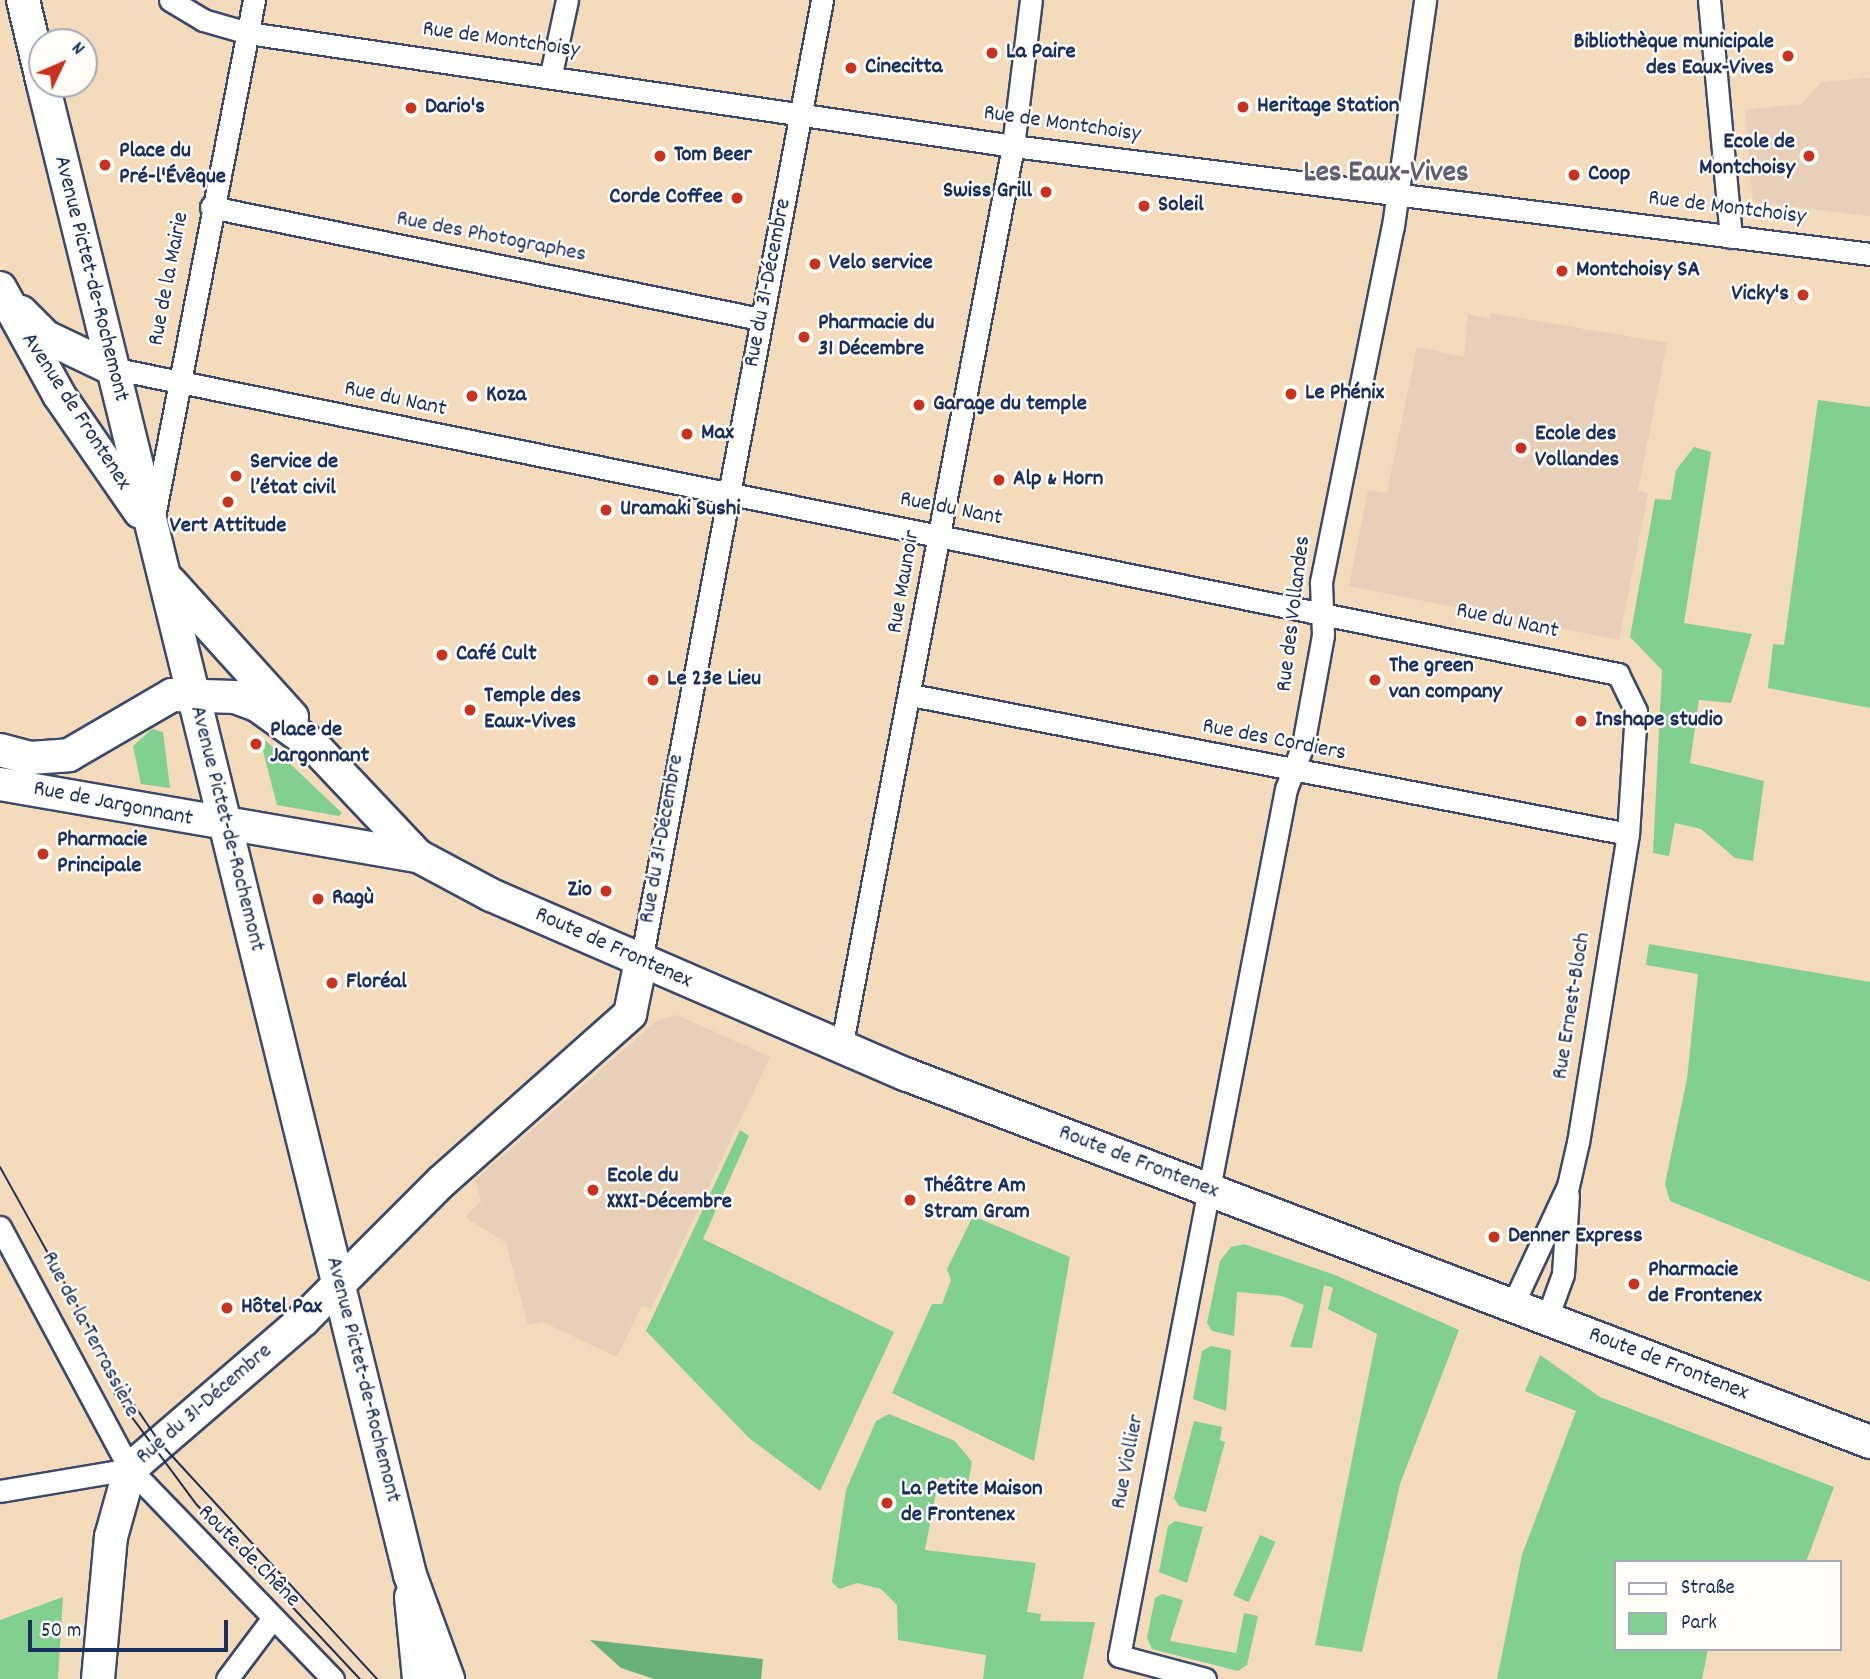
<!DOCTYPE html>
<meta charset="utf-8">
<style>
body{margin:0}
#map{position:relative;width:1870px;height:1679px;overflow:hidden;background:#f3dbbc;font-family:Dekko,sans-serif}
div>[style]{position:absolute}
[style*='--x']{left:calc(var(--x)*1px);top:calc(var(--y)*1px);width:calc(var(--w)*1px);rotate:calc(var(--a)*1deg)}
.built>*{inset:0;background:#e7cfb8}
.green>*{inset:0;background:#81d090;transform-origin:0 0}
.forest>*{inset:0;background:#68b27a}
.roads{filter:drop-shadow(2px 0 #3b496c) drop-shadow(-2px 0 #3b496c) drop-shadow(0 2px #3b496c) drop-shadow(0 -2px #3b496c)}
.street>*{height:21px;margin:-10.5px;padding:0 10.5px;transform-origin:10.5px;border-radius:10.5px;background:#fff}
.secondary>*{height:32px;margin:-16px;padding:0 16px;transform-origin:16px;border-radius:16px;background:#fff}
.tram>*{height:2px;margin:-1px;padding:0 1px;transform-origin:1px;border-radius:1px;background:#1b2f5e}
.dots>*{width:19px;height:19px;translate:-50% -50%;box-sizing:border-box;border:4px solid #fdfcf7;border-radius:50%}
span{translate:-50% -50%;white-space:nowrap;text-align:center;line-height:1.15;-webkit-text-stroke:5px #fdfcf7;paint-order:stroke}
.street-label{font-size:23px;color:#1b2f5e}
.poi-label{font-size:23px;color:#1b2f5e;font-weight:700}
.right{translate:-100% -50%;text-align:right}
.left{translate:0 -50%;text-align:left}
.district-label{font-size:30px;color:#625f72;font-weight:700}
.legend{position:absolute;left:1614px;top:1560px;width:228px;height:91px;box-sizing:border-box;background:#fdfcf7;border:2px solid #a3aaba;margin:0;padding:9px 12px;list-style:none;font-size:21px;color:#1b2f5e}
.legend li{display:flex;align-items:center;gap:14px;height:35px}
.legend b{width:35px;border:2px solid #a3aaba}
.north{position:absolute;left:28px;top:28px;width:70px;height:70px;box-sizing:border-box;background:#fdfcf7;border:2px solid #a3aaba;border-radius:50%;rotate:46deg;font-size:19px;font-weight:700;line-height:28px;text-align:center;color:#1b2f5e}
.north::after{content:'';display:block;margin:auto;width:24px;height:32px;background:#c8321e;clip-path:polygon(50% 0,100% 100%,50% 72%,0 100%)}
.scale{position:absolute;left:28px;top:1620px;width:200px;height:32px;box-sizing:border-box;border:4px solid #1b2f5e;border-top:0;padding-left:9px;font-size:21px;line-height:24px;white-space:nowrap;color:#1b2f5e;-webkit-text-stroke:5px #fdfcf7;paint-order:stroke}
</style>
<div id="map">
<div class="built">
<i style="clip-path:polygon(1870px 78px,1870px 216px,1753px 202px,1745px 110px,1802px 104px,1821px 82px)"></i>
<i style="clip-path:polygon(1491px 313px,1667px 343px,1638px 490px,1648px 494px,1619px 640px,1349px 586px,1368px 490px,1387px 493px,1417px 347px,1464px 357px,1468px 314px,1490px 319px)"></i>
<i style="clip-path:polygon(677px 1015px,770px 1057px,651px 1309px,642px 1305px,617px 1357px,543px 1322px,528px 1325px,506px 1243px,465px 1217px,481px 1201px,475px 1180px,658px 1020px)"></i>
</div>
<div class="green">
<i style="clip-path:polygon(1818px 400px,1870px 407px,1870px 708px,1768px 688px,1773px 644px,1784px 645px)"></i>
<i style="clip-path:polygon(1694px 447px,1711px 452px,1684px 623px,1752px 634px,1731px 703px,1699px 700px,1690px 763px,1764px 781px,1753px 861px,1735px 858px,1701px 829px,1675px 823px,1669px 856px,1653px 853px,1662px 670px,1630px 637px,1655px 499px,1671px 500px,1676px 470px)"></i>
<i style="clip-path:polygon(152px 729px,163px 732px,170px 788px,141px 784px,133px 746px)"></i>
<i style="clip-path:polygon(266px 741px,342px 813px,339px 816px,277px 805px,261px 743px)"></i>
<i style="clip-path:polygon(1649px 944px,1870px 982px,1870px 1282px,1670px 1201px,1665px 1184px,1687px 1079px,1698px 974px,1646px 965px)"></i>
<i style="clip-path:polygon(740px 1130px,749px 1136px,703px 1239px,894px 1332px,820px 1491px,749px 1438px,646px 1331px)"></i>
<i style="clip-path:polygon(973px 1216px,1070px 1257px,1034px 1461px,892px 1393px,932px 1304px,942px 1304px,951px 1280px,947px 1269px)"></i>
<i style="clip-path:polygon(1244px 1244px,1335px 1275px,1459px 1330px,1400px 1484px,1362px 1652px,1315px 1645px,1377px 1334px,1328px 1309px,1333px 1288px,1324px 1285px,1312px 1348px,1290px 1347px,1304px 1305px,1282px 1296px,1237px 1292px,1234px 1336px,1212px 1331px,1207px 1323px,1220px 1261px,1231px 1247px)"></i>
<i style="clip-path:polygon(1211px 1346px,1231px 1350px,1226px 1411px,1193px 1399px,1202px 1351px)"></i>
<i style="clip-path:polygon(1540px 1355px,1600px 1397px,1834px 1487px,1806px 1562px,1616px 1562px,1616px 1649px,1708px 1649px,1702px 1679px,1497px 1679px,1522px 1555px,1576px 1411px,1525px 1391px)"></i>
<i style="clip-path:polygon(889px 1414px,955px 1441px,972px 1462px,968px 1483px,939px 1477px,925px 1550px,1036px 1563px,1027px 1612px,1041px 1614px,1040px 1621px,1095px 1622px,1083px 1679px,983px 1679px,986px 1655px,898px 1640px,897px 1605px,881px 1589px,857px 1583px,839px 1589px,832px 1582px,846px 1490px,876px 1421px)"></i>
<i style="clip-path:polygon(1194px 1421px,1222px 1427px,1220px 1440px,1225px 1442px,1206px 1512px,1179px 1506px,1174px 1498px)"></i>
<i style="clip-path:polygon(1175px 1521px,1203px 1527px,1187px 1583px,1159px 1572px,1168px 1526px)"></i>
<i style="left:1260px;top:1535px;width:17px;height:66px;rotate:24deg"></i>
<i style="clip-path:polygon(1162px 1594px,1183px 1600px,1170px 1641px,1236px 1653px,1244px 1613px,1258px 1616px,1247px 1665px,1238px 1671px,1152px 1649px,1147px 1638px,1155px 1598px)"></i>
<i style="clip-path:polygon(63px 1597px,58px 1679px,0 1679px,0 1620px)"></i>
</div>
<div class="forest">
<i style="clip-path:polygon(590px 1640px,763px 1659px,761px 1679px,654px 1679px,621px 1668px)"></i>
</div>
<div class="roads">
<div class="street">
<i style="--x:170;--y:0;--w:39;--a:31"></i>
<i style="--x:203;--y:20;--w:47;--a:16.1"></i>
<i style="--x:248;--y:33;--w:773;--a:8.4"></i>
<i style="--x:1013;--y:146;--w:864;--a:7.18"></i>
<i style="--x:1709;--y:0;--w:238;--a:84.7"></i>
<i style="--x:551;--y:74;--w:76;--a:-77.8"></i>
<i style="--x:211;--y:207;--w:560;--a:11.53"></i>
<i style="--x:111;--y:368;--w:1538;--a:11.48"></i>
<i style="--x:1618;--y:674;--w:41;--a:64.1"></i>
<i style="--x:1636;--y:711;--w:123;--a:93.7"></i>
<i style="--x:1628;--y:834;--w:312;--a:99.2"></i>
<i style="--x:1578;--y:1142;--w:45;--a:102.8"></i>
<i style="--x:1568;--y:1186;--w:130;--a:115"></i>
<i style="--x:154;--y:516;--w:526;--a:-79.03"></i>
<i style="--x:911;--y:695;--w:730;--a:10.97"></i>
<i style="--x:641;--y:961;--w:978;--a:-79.33"></i>
<i style="--x:841;--y:1048;--w:918;--a:-79.2"></i>
<i style="--x:1013;--y:146;--w:147;--a:-83"></i>
<i style="--x:0;--y:1227;--w:275;--a:61.8"></i>
<i style="--x:130;--y:1469;--w:292;--a:46"></i>
<i style="--x:1547;--y:1318;--w:47;--a:-70"></i>
<i style="--x:1563;--y:1274;--w:79;--a:-86.4"></i>
<i style="--x:0;--y:1491;--w:132;--a:-9.6"></i>
<i style="--x:227;--y:1679;--w:75;--a:-53.1"></i>
<i style="--x:1205;--y:1679;--w:89;--a:-165"></i>
<i style="--x:1119;--y:1656;--w:883;--a:-79.1"></i>
<i style="--x:1286;--y:789;--w:47;--a:-68.9"></i>
<i style="--x:1303;--y:745;--w:112;--a:-79.7"></i>
<i style="--x:1323;--y:635;--w:53;--a:-92.2"></i>
<i style="--x:1321;--y:582;--w:363;--a:-78.6"></i>
<i style="--x:1393;--y:226;--w:228;--a:-81.9"></i>
</div>
<div class="secondary">
<i style="--x:23;--y:0;--w:82;--a:76.6"></i>
<i style="--x:43;--y:84;--w:1536;--a:76.17"></i>
<i style="--x:410;--y:1575;--w:111;--a:69.9"></i>
<i style="--x:0;--y:288;--w:122;--a:61.1"></i>
<i style="--x:59;--y:395;--w:142;--a:55.3"></i>
<i style="--x:21;--y:312;--w:35;--a:45"></i>
<i style="--x:46;--y:337;--w:72;--a:25.5"></i>
<i style="--x:170;--y:582;--w:182;--a:47.9"></i>
<i style="--x:0;--y:750;--w:31;--a:15"></i>
<i style="--x:30;--y:758;--w:39;--a:-4"></i>
<i style="--x:69;--y:755;--w:119;--a:-30.2"></i>
<i style="--x:172;--y:695;--w:63;--a:1.8"></i>
<i style="--x:235;--y:697;--w:23;--a:20"></i>
<i style="--x:257;--y:705;--w:70;--a:35.7"></i>
<i style="--x:314;--y:746;--w:151;--a:46.6"></i>
<i style="--x:0;--y:784;--w:424;--a:9.8"></i>
<i style="--x:418;--y:856;--w:83;--a:28.1"></i>
<i style="--x:491;--y:895;--w:451;--a:23.4"></i>
<i style="--x:905;--y:1074;--w:1033;--a:20.87"></i>
<i style="--x:411;--y:1597;--w:82;--a:84.4"></i>
<i style="--x:98;--y:1679;--w:143;--a:-84.8"></i>
<i style="--x:111;--y:1537;--w:71;--a:-74.4"></i>
<i style="--x:130;--y:1469;--w:228;--a:-40.7"></i>
<i style="--x:303;--y:1320;--w:195;--a:-45"></i>
<i style="--x:441;--y:1182;--w:253;--a:-41.6"></i>
<i style="--x:630;--y:1014;--w:54;--a:-78.3"></i>
</div>
</div>
<div class="tram">
<i style="--x:0;--y:1167;--w:255;--a:60.9"></i>
<i style="--x:124;--y:1390;--w:64;--a:55.8"></i>
<i style="--x:160;--y:1443;--w:321;--a:47.4"></i>
<i style="--x:114;--y:1393;--w:139;--a:53.5"></i>
<i style="--x:197;--y:1505;--w:238;--a:46.9"></i>
</div>
<div class="dots">
<i style="left:992px;top:53px;background:#c8321e"></i>
<i style="left:1788px;top:56px;background:#c8321e"></i>
<i style="left:851px;top:68px;background:#c8321e"></i>
<i style="left:1243px;top:107px;background:#c8321e"></i>
<i style="left:411px;top:108px;background:#c8321e"></i>
<i style="left:660px;top:156px;background:#c8321e"></i>
<i style="left:1809px;top:156px;background:#c8321e"></i>
<i style="left:105px;top:165px;background:#c8321e"></i>
<i style="left:1574px;top:175px;background:#c8321e"></i>
<i style="left:1046px;top:192px;background:#c8321e"></i>
<i style="left:737px;top:198px;background:#c8321e"></i>
<i style="left:1144px;top:206px;background:#c8321e"></i>
<i style="left:815px;top:264px;background:#c8321e"></i>
<i style="left:1562px;top:271px;background:#c8321e"></i>
<i style="left:1803px;top:295px;background:#c8321e"></i>
<i style="left:804px;top:337px;background:#c8321e"></i>
<i style="left:1291px;top:394px;background:#c8321e"></i>
<i style="left:472px;top:396px;background:#c8321e"></i>
<i style="left:919px;top:405px;background:#c8321e"></i>
<i style="left:687px;top:434px;background:#c8321e"></i>
<i style="left:1521px;top:448px;background:#c8321e"></i>
<i style="left:236px;top:476px;background:#c8321e"></i>
<i style="left:999px;top:480px;background:#c8321e"></i>
<i style="left:228px;top:502px;background:#c8321e"></i>
<i style="left:606px;top:510px;background:#c8321e"></i>
<i style="left:442px;top:655px;background:#c8321e"></i>
<i style="left:653px;top:680px;background:#c8321e"></i>
<i style="left:1375px;top:680px;background:#c8321e"></i>
<i style="left:470px;top:710px;background:#c8321e"></i>
<i style="left:1581px;top:721px;background:#c8321e"></i>
<i style="left:256px;top:744px;background:#c8321e"></i>
<i style="left:43px;top:854px;background:#c8321e"></i>
<i style="left:606px;top:891px;background:#c8321e"></i>
<i style="left:318px;top:899px;background:#c8321e"></i>
<i style="left:332px;top:983px;background:#c8321e"></i>
<i style="left:593px;top:1190px;background:#c8321e"></i>
<i style="left:910px;top:1200px;background:#c8321e"></i>
<i style="left:1494px;top:1237px;background:#c8321e"></i>
<i style="left:1634px;top:1284px;background:#c8321e"></i>
<i style="left:227px;top:1308px;background:#c8321e"></i>
<i style="left:887px;top:1503px;background:#c8321e"></i>
</div>
<div class="street-label">
<span style="left:501px;top:41px;rotate:8deg">Rue de Montchoisy</span>
<span style="left:1062px;top:125px;rotate:8deg">Rue de Montchoisy</span>
<span style="left:1727px;top:209px;rotate:7deg">Rue de Montchoisy</span>
<span style="left:491px;top:238px;rotate:11deg">Rue des Photographes</span>
<span style="left:90px;top:279px;rotate:76deg">Avenue Pictet-de-Rochemont</span>
<span style="left:170px;top:279px;rotate:-79deg">Rue de la Mairie</span>
<span style="left:769px;top:283px;rotate:-79deg">Rue du 31-Décembre</span>
<span style="left:395px;top:400px;rotate:12deg">Rue du Nant</span>
<span style="left:75px;top:412px;rotate:57deg">Avenue de Frontenex</span>
<span style="left:951px;top:510px;rotate:11deg">Rue du Nant</span>
<span style="left:905px;top:582px;rotate:-80deg">Rue Maunoir</span>
<span style="left:1295px;top:614px;rotate:-83deg">Rue des Vollandes</span>
<span style="left:1507px;top:622px;rotate:12deg">Rue du Nant</span>
<span style="left:1274px;top:741px;rotate:11deg">Rue des Cordiers</span>
<span style="left:113px;top:805px;rotate:11deg">Rue de Jargonnant</span>
<span style="left:226px;top:829px;rotate:76deg">Avenue Pictet-de-Rochemont</span>
<span style="left:663px;top:839px;rotate:-80deg">Rue du 31-Décembre</span>
<span style="left:613px;top:949px;rotate:24deg">Route de Frontenex</span>
<span style="left:1573px;top:1006px;rotate:-81deg">Rue Ernest-Bloch</span>
<span style="left:1138px;top:1163px;rotate:21deg">Route de Frontenex</span>
<span style="left:89px;top:1335px;rotate:62deg">Rue de la Terrassière</span>
<span style="left:1668px;top:1365px;rotate:21deg">Route de Frontenex</span>
<span style="left:362px;top:1380px;rotate:76deg">Avenue Pictet-de-Rochemont</span>
<span style="left:205px;top:1405px;rotate:-41deg">Rue du 31-Décembre</span>
<span style="left:1129px;top:1462px;rotate:-79deg">Rue Viollier</span>
<span style="left:248px;top:1557px;rotate:45deg">Route de Chêne</span>
</div>
<div class="poi-label">
<span class="right" style="left:1774px;top:56px">Bibliothèque municipale<br>des Eaux-Vives</span>
<span class="left" style="left:1006px;top:53px">La Paire</span>
<span class="left" style="left:865px;top:68px">Cinecitta</span>
<span class="left" style="left:1257px;top:107px">Heritage Station</span>
<span class="left" style="left:425px;top:108px">Dario's</span>
<span class="right" style="left:1795px;top:156px">Ecole de<br>Montchoisy</span>
<span class="left" style="left:119px;top:165px">Place du<br>Pré-l'Évêque</span>
<span class="left" style="left:674px;top:156px">Tom Beer</span>
<span class="left" style="left:1588px;top:175px">Coop</span>
<span class="right" style="left:1032px;top:192px">Swiss Grill</span>
<span class="right" style="left:723px;top:198px">Corde Coffee</span>
<span class="left" style="left:1158px;top:206px">Soleil</span>
<span class="left" style="left:829px;top:264px">Velo service</span>
<span class="left" style="left:1576px;top:271px">Montchoisy SA</span>
<span class="right" style="left:1789px;top:295px">Vicky's</span>
<span class="left" style="left:818px;top:337px">Pharmacie du<br>31 Décembre</span>
<span class="left" style="left:1305px;top:394px">Le Phénix</span>
<span class="left" style="left:486px;top:396px">Koza</span>
<span class="left" style="left:933px;top:405px">Garage du temple</span>
<span class="left" style="left:701px;top:434px">Max</span>
<span class="left" style="left:1535px;top:448px">Ecole des<br>Vollandes</span>
<span class="left" style="left:250px;top:476px">Service de<br>l’état civil</span>
<span class="left" style="left:1013px;top:480px">Alp &amp; Horn</span>
<span class="left" style="left:620px;top:510px">Uramaki Sushi</span>
<span style="left:228px;top:527px">Vert Attitude</span>
<span class="left" style="left:456px;top:655px">Café Cult</span>
<span class="left" style="left:1389px;top:680px">The green<br>van company</span>
<span class="left" style="left:667px;top:680px">Le 23e Lieu</span>
<span class="left" style="left:484px;top:710px">Temple des<br>Eaux-Vives</span>
<span class="left" style="left:1595px;top:721px">Inshape studio</span>
<span class="left" style="left:270px;top:744px">Place de<br>Jargonnant</span>
<span class="left" style="left:57px;top:854px">Pharmacie<br>Principale</span>
<span class="right" style="left:592px;top:891px">Zio</span>
<span class="left" style="left:332px;top:899px">Ragù</span>
<span class="left" style="left:346px;top:983px">Floréal</span>
<span class="left" style="left:607px;top:1190px">Ecole du<br>XXXI-Décembre</span>
<span class="left" style="left:924px;top:1200px">Théâtre Am<br>Stram Gram</span>
<span class="left" style="left:1508px;top:1237px">Denner Express</span>
<span class="left" style="left:1648px;top:1284px">Pharmacie<br>de Frontenex</span>
<span class="left" style="left:241px;top:1308px">Hôtel Pax</span>
<span class="left" style="left:901px;top:1503px">La Petite Maison<br>de Frontenex</span>
</div>
<div class="district-label">
<span style="left:1386px;top:175px">Les Eaux-Vives</span>
</div>
<ul class="legend">
<li><b style="height:9px;background:#fff"></b>Straße</li>
<li><b style="height:19px;background:#81d090"></b>Park</li>
</ul>
<div class="north">N</div>
<div class="scale">50 m</div>
</div>
